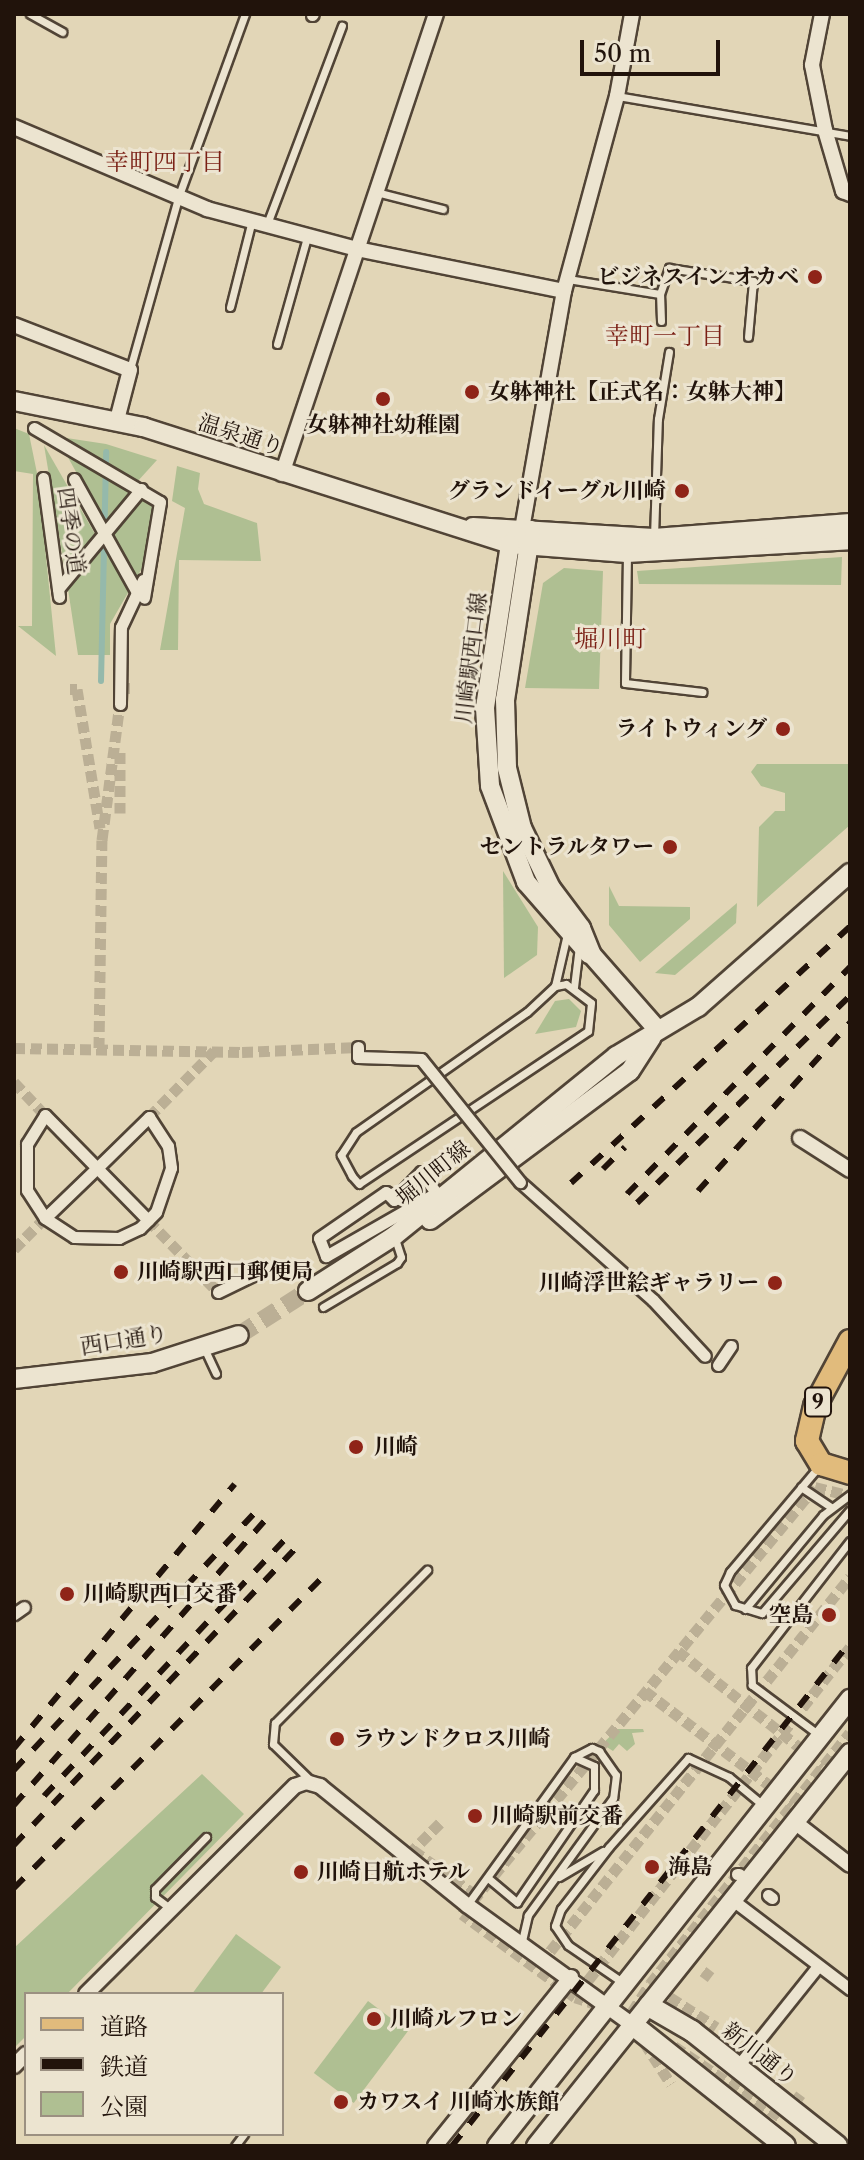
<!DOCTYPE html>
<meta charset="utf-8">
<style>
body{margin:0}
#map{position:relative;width:864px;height:2160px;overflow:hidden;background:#e2d6b7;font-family:"Libre Caslon Text","Noto Serif JP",serif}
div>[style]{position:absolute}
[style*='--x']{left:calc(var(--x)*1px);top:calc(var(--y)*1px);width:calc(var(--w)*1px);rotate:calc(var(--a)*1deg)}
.green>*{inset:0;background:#afbf92;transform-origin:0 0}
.stream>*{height:6px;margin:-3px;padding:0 3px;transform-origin:3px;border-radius:3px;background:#95b9ab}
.pedestrian-tunnel>*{height:11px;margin-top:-5.5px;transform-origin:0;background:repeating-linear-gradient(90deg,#bbaf95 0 11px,transparent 0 16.5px)}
.tertiary-tunnel>*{height:18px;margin-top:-9px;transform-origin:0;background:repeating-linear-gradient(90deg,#bbaf95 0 18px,transparent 0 27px)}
.roads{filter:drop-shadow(2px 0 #514436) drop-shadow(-2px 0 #514436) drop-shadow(0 2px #514436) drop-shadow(0 -2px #514436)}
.service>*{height:7px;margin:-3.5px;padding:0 3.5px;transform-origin:3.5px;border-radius:3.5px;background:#ece4d0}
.pedestrian>*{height:11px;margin:-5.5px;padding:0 5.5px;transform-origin:5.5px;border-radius:5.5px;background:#ece4d0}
.minor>*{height:14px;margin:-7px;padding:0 7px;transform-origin:7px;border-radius:7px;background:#ece4d0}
.tertiary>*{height:18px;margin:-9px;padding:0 9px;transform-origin:9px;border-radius:9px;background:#ece4d0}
.secondary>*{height:20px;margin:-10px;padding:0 10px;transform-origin:10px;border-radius:10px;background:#ece4d0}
.primary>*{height:22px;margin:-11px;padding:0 11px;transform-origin:11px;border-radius:11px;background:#e1bb7c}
.rail>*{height:6px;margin-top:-3px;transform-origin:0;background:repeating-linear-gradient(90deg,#21130b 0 14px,transparent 0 28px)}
.bridges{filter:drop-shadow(2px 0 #514436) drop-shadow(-2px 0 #514436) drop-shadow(0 2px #514436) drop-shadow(0 -2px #514436)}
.pedestrian-bridge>*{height:11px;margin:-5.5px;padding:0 5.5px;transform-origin:5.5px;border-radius:5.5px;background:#ece4d0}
.dots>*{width:22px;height:22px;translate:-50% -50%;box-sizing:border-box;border:4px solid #ece4d0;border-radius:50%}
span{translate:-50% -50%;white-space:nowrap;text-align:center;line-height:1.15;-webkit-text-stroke:6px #ece4d0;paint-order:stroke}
.shield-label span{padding:2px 6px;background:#ece4d0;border:2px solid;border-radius:6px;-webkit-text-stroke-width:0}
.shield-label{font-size:20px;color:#21130b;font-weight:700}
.poi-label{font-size:22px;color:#21130b;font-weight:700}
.right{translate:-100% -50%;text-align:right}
.left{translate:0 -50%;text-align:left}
.street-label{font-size:22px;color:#21130b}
.neighbourhood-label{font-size:24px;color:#7a1f14}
.frame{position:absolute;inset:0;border:16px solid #21130b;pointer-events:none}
.legend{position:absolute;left:24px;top:1992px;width:260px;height:144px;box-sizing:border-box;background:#ece4d0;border:2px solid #9b9081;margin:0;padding:10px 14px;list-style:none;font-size:24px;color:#21130b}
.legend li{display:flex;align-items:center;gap:16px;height:40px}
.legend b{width:40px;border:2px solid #9b9081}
.scale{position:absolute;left:580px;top:40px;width:140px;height:36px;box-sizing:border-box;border:4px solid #21130b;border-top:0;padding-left:10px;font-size:24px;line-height:28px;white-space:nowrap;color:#21130b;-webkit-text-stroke:6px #ece4d0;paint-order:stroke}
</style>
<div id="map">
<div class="green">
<i style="clip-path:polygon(14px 428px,29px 434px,38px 478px,56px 656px,18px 626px,32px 626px,33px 474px,14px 471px)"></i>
<i style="clip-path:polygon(60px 437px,106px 444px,157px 460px,137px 482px)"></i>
<i style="clip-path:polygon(44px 445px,95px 534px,65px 571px)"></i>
<i style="clip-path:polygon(64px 450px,133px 489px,104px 523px)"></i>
<i style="clip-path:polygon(177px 466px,200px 473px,198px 489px,204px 504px,257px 523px,261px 561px,179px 560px,178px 650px,160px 650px,185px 508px,172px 501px)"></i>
<i style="clip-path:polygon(143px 496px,155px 504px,146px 561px,137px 577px,112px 535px)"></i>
<i style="clip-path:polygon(103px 545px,129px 591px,110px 624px,110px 655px,78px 655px,68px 589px)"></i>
<i style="clip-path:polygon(842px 557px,841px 585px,639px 584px,637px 571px)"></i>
<i style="clip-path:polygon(564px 568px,603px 571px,599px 689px,525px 688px,543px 583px)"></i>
<i style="clip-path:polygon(757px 764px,850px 764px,850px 825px,757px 907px,759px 827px,775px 811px,785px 811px,785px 793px,761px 786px,751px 772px)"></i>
<i style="clip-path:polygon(503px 871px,538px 927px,537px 955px,504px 978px)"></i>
<i style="clip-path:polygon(609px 886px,619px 906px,690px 907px,690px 919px,640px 962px,609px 925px)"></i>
<i style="clip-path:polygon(737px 903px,736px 923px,675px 975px,655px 973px)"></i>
<i style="clip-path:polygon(569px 999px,581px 1011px,576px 1027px,535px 1034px,555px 1001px)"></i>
<i style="clip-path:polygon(618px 1729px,643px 1729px,644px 1732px,632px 1733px,635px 1744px,627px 1751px,619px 1744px,613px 1751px,602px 1744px)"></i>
<i style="clip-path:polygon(202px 1774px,244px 1814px,67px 1994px,26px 1994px,26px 2036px,14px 2048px,14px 1948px)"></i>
<i style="clip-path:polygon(236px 1934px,281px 1967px,261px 1994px,192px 1994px)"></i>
<i style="left:368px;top:2001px;width:50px;height:90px;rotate:37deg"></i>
</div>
<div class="stream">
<i style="--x:101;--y:681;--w:229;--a:-88.7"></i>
</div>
<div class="pedestrian-tunnel">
<i style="--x:70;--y:689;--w:7;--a:0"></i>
<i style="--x:77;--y:689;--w:141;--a:80.6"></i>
<i style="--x:120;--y:813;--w:65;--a:-90"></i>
<i style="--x:14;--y:1048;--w:228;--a:1"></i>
<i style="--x:242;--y:1052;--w:116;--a:-2.5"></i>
<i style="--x:99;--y:1048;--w:208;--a:-89.2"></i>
<i style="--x:102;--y:840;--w:153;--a:-82.5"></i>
<i style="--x:122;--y:688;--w:8;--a:0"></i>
<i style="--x:14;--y:1082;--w:45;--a:46.8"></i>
<i style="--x:149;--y:1117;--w:93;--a:-45.4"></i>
<i style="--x:148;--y:1220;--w:100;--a:45.8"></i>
<i style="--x:14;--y:1249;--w:44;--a:-45"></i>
<i style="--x:678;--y:1651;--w:185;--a:38.4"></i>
<i style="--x:645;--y:1691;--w:186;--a:37.1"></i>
<i style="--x:440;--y:1823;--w:38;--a:135"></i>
<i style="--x:413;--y:1850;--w:79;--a:35.7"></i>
<i style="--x:540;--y:1964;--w:496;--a:-51.3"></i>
<i style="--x:703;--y:1971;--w:10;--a:37"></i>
<i style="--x:656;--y:1988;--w:72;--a:33"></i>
<i style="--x:578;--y:1993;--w:440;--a:-51.8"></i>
<i style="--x:599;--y:2005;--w:25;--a:-162"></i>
<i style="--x:575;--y:1997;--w:140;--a:-143.7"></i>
<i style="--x:462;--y:1914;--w:554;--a:-50.42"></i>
<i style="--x:815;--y:1487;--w:36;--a:14"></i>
<i style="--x:623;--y:2026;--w:50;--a:-57.3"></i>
<i style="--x:650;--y:1984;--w:321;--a:-51.5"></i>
<i style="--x:644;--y:2042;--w:50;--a:57.3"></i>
<i style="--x:674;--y:2046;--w:130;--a:33.7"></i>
<i style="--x:788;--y:2111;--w:21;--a:-53"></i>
</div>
<div class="tertiary-tunnel">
<i style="--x:239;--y:1335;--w:82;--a:-32.5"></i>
</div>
<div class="roads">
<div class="service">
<i style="--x:30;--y:14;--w:37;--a:29"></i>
<i style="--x:617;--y:96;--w:236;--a:9.7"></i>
<i style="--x:376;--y:192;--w:69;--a:14.2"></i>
<i style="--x:267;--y:224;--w:212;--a:-69.3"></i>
<i style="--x:568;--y:279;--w:93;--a:9.3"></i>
<i style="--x:230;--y:307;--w:90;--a:-75.8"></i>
<i style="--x:661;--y:321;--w:27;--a:-92"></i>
<i style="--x:660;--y:294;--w:28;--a:-71"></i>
<i style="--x:669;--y:268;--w:85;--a:8.8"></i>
<i style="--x:753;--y:281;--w:56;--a:95.1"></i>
<i style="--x:277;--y:344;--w:111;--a:-74.3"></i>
<i style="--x:130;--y:369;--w:178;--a:-74.3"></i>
<i style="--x:178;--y:198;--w:196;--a:-70"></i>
<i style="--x:654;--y:537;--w:118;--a:-88.1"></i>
<i style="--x:658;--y:419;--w:68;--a:-80.7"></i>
<i style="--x:627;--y:554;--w:129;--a:90.9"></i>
<i style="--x:625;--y:683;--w:78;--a:6.7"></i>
<i style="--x:566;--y:984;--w:31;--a:37"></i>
<i style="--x:591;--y:1003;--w:28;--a:96"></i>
<i style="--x:588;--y:1031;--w:275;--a:146.3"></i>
<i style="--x:359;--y:1184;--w:11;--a:-131"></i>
<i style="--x:352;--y:1176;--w:24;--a:-118"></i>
<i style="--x:341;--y:1155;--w:27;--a:-57"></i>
<i style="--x:356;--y:1132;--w:209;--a:-35.1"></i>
<i style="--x:527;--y:1012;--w:38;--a:-43"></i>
<i style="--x:555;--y:986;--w:11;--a:-10"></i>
<i style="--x:555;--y:986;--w:53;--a:-77"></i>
<i style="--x:574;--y:987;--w:41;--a:-83"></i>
<i style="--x:323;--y:1307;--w:86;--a:-30.7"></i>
<i style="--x:397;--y:1263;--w:7;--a:-56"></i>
<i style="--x:401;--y:1257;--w:20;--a:-108"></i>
<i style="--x:205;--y:1350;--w:26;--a:65"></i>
<i style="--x:820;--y:1465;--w:140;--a:130.1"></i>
<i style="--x:730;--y:1572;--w:14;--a:115"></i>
<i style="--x:724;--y:1585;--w:23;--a:61"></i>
<i style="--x:735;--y:1605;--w:28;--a:17"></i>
<i style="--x:762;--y:1613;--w:135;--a:-49.5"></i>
<i style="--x:801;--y:1487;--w:37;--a:34"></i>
<i style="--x:745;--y:1609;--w:122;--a:-50.3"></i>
<i style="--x:823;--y:1515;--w:34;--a:-37"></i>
<i style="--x:819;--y:1735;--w:84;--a:-143.3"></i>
<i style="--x:752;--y:1685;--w:17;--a:-93"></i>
<i style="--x:751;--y:1668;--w:161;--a:-52.1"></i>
<i style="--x:311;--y:1781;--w:53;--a:-135.8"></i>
<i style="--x:273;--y:1744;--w:21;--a:-85"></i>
<i style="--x:275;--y:1723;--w:216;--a:-45.2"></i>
<i style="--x:559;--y:1877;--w:51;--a:-30.6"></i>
<i style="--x:488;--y:1878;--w:38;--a:40"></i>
<i style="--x:517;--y:1902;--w:136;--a:-55.5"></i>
<i style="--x:594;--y:1790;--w:24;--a:-90"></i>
<i style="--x:594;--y:1766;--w:22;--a:-156"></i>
<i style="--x:467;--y:1905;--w:183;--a:-54.1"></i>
<i style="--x:574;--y:1757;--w:20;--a:-27"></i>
<i style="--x:592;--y:1748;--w:8;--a:23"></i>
<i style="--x:599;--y:1751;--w:29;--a:55"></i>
<i style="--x:616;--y:1775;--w:23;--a:97"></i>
<i style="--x:613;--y:1798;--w:145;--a:126"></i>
<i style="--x:528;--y:1915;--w:28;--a:103"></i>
<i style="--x:171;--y:1909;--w:20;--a:-143"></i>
<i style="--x:155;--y:1897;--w:8;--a:-90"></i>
<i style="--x:155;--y:1889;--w:73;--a:-45.6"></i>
<i style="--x:625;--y:1984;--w:69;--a:-145.6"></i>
<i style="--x:568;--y:1945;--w:23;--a:-124"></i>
<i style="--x:555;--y:1926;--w:18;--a:-71"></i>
<i style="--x:561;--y:1909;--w:78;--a:-52.3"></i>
<i style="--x:609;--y:1847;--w:119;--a:-48.4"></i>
<i style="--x:688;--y:1758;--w:45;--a:24.9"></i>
<i style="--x:729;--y:1777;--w:45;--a:39.6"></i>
<i style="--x:235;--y:2146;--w:15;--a:-53"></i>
</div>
<div class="pedestrian">
<i style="--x:312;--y:15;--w:1;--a:-45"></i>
<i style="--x:34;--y:428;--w:146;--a:30.4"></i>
<i style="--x:160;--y:502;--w:97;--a:99.5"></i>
<i style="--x:43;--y:478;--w:120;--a:82.3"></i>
<i style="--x:74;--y:479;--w:129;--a:60.9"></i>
<i style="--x:58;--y:589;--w:130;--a:-50.3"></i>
<i style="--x:120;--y:704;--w:77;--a:-89.3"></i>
<i style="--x:121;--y:627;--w:52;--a:-64.9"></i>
<i style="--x:421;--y:1172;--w:26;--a:54"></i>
<i style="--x:436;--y:1193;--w:127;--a:150.2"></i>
<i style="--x:326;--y:1256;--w:19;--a:-111"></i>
<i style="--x:319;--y:1238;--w:81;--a:-34.5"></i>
<i style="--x:386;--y:1192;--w:11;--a:45"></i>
<i style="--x:394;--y:1200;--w:39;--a:-46"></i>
<i style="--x:520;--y:1182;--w:178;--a:41.6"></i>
<i style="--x:653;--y:1300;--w:76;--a:47.1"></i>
<i style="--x:45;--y:1218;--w:72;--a:-43.9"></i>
<i style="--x:97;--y:1168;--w:73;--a:-44.4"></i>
<i style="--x:149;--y:1117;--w:35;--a:57"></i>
<i style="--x:168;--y:1146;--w:22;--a:82"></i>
<i style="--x:171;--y:1168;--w:46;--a:108.8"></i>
<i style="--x:156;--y:1212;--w:23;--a:135"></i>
<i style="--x:140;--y:1228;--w:23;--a:155"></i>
<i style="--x:119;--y:1238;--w:45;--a:-178.7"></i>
<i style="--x:74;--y:1237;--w:35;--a:-147"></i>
<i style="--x:45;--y:1218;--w:33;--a:-123"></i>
<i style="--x:27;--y:1190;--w:46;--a:-90"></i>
<i style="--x:27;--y:1144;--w:34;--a:-58"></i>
<i style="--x:45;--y:1115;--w:74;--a:45.5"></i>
<i style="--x:97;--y:1168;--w:73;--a:45.6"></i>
<i style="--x:218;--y:1292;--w:41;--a:-25.9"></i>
<i style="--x:718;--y:1365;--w:23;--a:-56"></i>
<i style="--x:14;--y:1614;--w:12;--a:-35"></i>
<i style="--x:737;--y:1874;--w:2;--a:0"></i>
<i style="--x:768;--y:1895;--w:5;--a:37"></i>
<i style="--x:734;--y:1901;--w:146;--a:37.2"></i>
<i style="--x:738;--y:2066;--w:128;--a:-51.3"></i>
</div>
<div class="minor">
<i style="--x:822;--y:14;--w:52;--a:101.1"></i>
<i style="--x:812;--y:65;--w:66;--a:78.7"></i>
<i style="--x:825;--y:130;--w:64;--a:73.6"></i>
<i style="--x:843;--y:191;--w:8;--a:23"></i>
<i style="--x:14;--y:127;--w:210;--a:23"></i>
<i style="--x:207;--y:209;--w:155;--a:14.9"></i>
<i style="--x:357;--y:249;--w:211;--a:11.5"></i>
<i style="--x:14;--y:325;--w:124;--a:21.2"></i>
<i style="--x:130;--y:370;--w:52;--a:104.6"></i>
<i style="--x:282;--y:474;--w:485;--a:-71.5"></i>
<i style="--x:522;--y:529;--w:242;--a:-80"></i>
<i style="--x:564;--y:291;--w:202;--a:-74.8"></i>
<i style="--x:617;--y:96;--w:83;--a:-79.6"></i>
<i style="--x:800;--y:1138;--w:59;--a:32.6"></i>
<i style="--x:796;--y:1823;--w:68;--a:37.9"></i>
<i style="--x:86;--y:1994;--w:295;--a:-44.9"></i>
<i style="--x:295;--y:1786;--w:12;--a:-20"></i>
<i style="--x:306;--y:1782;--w:15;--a:16"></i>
<i style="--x:320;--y:1786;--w:189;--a:39"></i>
<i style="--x:467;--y:1905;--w:205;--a:35.9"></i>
<i style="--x:14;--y:2066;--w:17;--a:-45"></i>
<i style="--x:435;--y:2146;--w:217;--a:-51.2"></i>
</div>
<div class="tertiary">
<i style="--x:14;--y:401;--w:132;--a:11.4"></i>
<i style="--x:143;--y:427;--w:385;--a:17.7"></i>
<i style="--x:510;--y:544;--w:117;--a:4.4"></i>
<i style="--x:627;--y:553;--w:223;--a:-3.3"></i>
<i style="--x:473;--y:527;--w:181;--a:3.5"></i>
<i style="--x:654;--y:538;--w:197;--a:-4.4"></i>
<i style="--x:531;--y:530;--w:172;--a:98.7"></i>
<i style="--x:505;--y:700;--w:68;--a:88.3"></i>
<i style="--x:507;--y:768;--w:62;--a:76"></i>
<i style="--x:522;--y:828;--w:67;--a:64.2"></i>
<i style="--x:551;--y:888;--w:50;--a:53.1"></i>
<i style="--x:581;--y:928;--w:29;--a:68"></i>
<i style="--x:592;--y:955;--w:98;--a:48.7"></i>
<i style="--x:517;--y:536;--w:11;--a:131"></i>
<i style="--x:510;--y:544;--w:166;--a:98.7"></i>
<i style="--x:485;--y:708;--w:78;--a:86.3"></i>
<i style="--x:490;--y:786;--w:103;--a:69.4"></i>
<i style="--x:526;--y:882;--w:96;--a:48.8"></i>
<i style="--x:430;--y:1220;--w:249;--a:-36.7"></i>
<i style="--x:630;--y:1071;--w:40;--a:-57.1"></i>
<i style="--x:308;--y:1291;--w:102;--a:-32.6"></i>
<i style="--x:394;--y:1236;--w:286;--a:-39"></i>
<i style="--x:616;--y:1056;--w:96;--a:-30.9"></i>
<i style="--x:698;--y:1007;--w:203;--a:-41.4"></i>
<i style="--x:14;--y:1379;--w:139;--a:-6.6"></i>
<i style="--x:152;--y:1363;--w:91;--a:-17.8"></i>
<i style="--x:497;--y:2146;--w:570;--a:-51.7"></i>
<i style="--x:536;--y:2146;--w:503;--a:-51.38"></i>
</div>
<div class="secondary">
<i style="--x:649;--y:2006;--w:50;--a:30.2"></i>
<i style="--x:692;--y:2031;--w:185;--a:38.4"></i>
<i style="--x:633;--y:2025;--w:194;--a:38.5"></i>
</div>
<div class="primary">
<i style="--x:850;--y:1341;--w:74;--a:118.3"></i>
<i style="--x:815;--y:1406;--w:36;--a:103"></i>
<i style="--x:807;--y:1441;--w:27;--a:59"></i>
<i style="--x:821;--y:1464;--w:30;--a:17"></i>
</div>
</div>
<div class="rail">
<i style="--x:603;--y:1169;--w:31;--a:-45"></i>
<i style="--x:571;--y:1183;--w:379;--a:-42.6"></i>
<i style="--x:698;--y:1191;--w:227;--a:-47.9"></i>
<i style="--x:627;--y:1194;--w:318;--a:-45.5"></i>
<i style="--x:637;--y:1203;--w:297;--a:-44.2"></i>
<i style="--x:14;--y:1748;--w:344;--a:-50.1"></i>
<i style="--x:14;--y:1770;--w:359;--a:-46.9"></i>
<i style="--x:44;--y:1796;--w:357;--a:-46.8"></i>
<i style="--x:14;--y:1805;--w:384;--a:-48.6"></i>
<i style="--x:14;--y:1845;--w:412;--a:-46.5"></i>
<i style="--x:14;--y:1888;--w:443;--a:-45.2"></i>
<i style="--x:452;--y:2146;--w:642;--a:-51.7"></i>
</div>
<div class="bridges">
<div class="pedestrian-bridge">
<i style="--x:358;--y:1047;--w:10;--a:90"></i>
<i style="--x:358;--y:1057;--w:63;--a:1.8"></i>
<i style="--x:421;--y:1059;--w:158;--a:51.2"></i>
</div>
</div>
<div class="dots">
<i style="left:815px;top:277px;background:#8f2418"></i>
<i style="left:472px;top:392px;background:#8f2418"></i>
<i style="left:383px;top:399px;background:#8f2418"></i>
<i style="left:682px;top:491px;background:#8f2418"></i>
<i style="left:783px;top:729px;background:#8f2418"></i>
<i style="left:670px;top:847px;background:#8f2418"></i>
<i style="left:121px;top:1272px;background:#8f2418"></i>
<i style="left:775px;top:1283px;background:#8f2418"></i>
<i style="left:356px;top:1447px;background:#8f2418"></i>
<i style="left:67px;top:1594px;background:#8f2418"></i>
<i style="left:829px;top:1615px;background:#8f2418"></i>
<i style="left:337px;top:1739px;background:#8f2418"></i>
<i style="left:475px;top:1816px;background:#8f2418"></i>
<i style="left:652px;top:1867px;background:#8f2418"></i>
<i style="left:301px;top:1872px;background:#8f2418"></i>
<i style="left:374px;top:2019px;background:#8f2418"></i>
<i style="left:341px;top:2102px;background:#8f2418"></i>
</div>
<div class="shield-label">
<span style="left:818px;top:1402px">9</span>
</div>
<div class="poi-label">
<span class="right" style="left:799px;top:277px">ビジネスイン オカベ</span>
<span class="left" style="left:488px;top:392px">女躰神社【正式名：女躰大神】</span>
<span style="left:383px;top:425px">女躰神社幼稚園</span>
<span class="right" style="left:666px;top:491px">グランドイーグル川崎</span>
<span class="right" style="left:767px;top:729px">ライトウィング</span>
<span class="right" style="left:654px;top:847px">セントラルタワー</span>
<span class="left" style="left:137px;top:1272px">川崎駅西口郵便局</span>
<span class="right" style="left:759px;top:1283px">川崎浮世絵ギャラリー</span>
<span class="left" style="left:374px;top:1447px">川崎</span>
<span class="left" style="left:83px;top:1594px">川崎駅西口交番</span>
<span class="right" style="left:813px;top:1615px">空島</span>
<span class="left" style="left:353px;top:1739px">ラウンドクロス川崎</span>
<span class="left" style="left:491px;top:1816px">川崎駅前交番</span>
<span class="left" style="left:668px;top:1867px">海島</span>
<span class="left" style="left:317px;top:1872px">川崎日航ホテル</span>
<span class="left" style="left:390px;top:2019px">川崎ルフロン</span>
<span class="left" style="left:357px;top:2102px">カワスイ 川崎水族館</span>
</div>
<div class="street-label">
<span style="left:241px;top:435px;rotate:18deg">温泉通り</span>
<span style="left:71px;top:531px;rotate:82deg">四季の道</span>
<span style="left:471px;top:658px;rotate:-83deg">川崎駅西口線</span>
<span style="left:433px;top:1173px;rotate:-39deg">堀川町線</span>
<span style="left:124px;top:1340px;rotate:-9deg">西口通り</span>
<span style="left:760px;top:2054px;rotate:38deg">新川通り</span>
</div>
<div class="neighbourhood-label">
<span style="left:165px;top:162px">幸町四丁目</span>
<span style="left:665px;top:336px">幸町一丁目</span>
<span style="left:610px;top:639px">堀川町</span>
</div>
<div class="frame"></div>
<ul class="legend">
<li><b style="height:10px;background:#e1bb7c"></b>道路</li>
<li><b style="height:10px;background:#21130b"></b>鉄道</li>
<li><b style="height:22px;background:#afbf92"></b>公園</li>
</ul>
<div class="scale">50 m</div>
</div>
